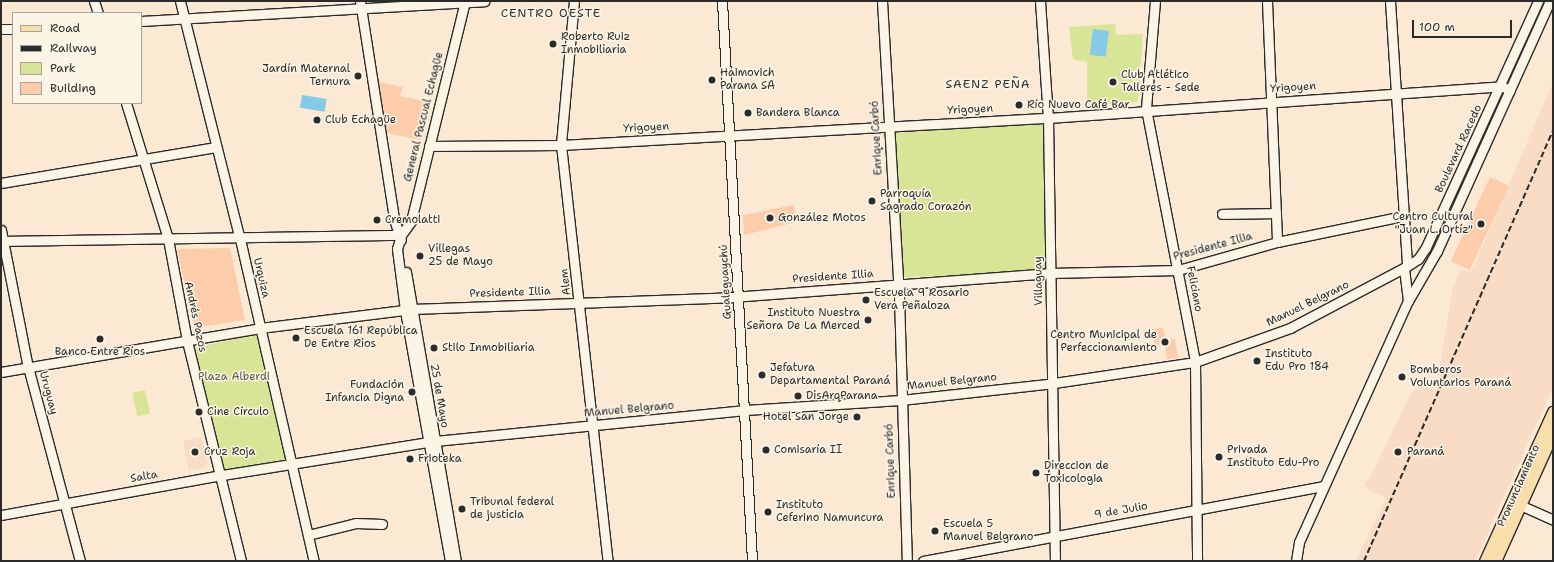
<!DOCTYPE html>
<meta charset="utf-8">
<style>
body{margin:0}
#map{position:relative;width:1554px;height:562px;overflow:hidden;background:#fce9d4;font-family:"Shantell Sans",sans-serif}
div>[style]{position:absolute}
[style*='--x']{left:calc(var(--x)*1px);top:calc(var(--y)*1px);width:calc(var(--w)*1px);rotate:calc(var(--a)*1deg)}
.built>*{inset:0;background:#f8dcc5}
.green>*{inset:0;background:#d8e597;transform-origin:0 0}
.water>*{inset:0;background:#85cae6;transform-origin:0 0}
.building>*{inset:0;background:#fcccab;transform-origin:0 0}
.roads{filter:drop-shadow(1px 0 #2b2b2b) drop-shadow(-1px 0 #2b2b2b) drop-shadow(0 1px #2b2b2b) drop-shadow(0 -1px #2b2b2b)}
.minor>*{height:9px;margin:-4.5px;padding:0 4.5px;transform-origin:4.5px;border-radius:4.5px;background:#fcf5e5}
.major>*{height:11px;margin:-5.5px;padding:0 5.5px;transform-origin:5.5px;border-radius:5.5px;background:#f8deab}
.rail>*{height:2px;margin-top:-1px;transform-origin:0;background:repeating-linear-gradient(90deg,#2b2b2b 0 6px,transparent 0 9px)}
.dots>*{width:11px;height:11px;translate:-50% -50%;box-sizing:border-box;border:2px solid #fcf5e5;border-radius:50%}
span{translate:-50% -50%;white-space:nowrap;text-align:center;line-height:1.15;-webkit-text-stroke:3px #fcf5e5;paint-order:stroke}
.poi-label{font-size:11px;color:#2b2b2b}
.left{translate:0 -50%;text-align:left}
.right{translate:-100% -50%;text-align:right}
.street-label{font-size:11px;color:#2b2b2b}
.park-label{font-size:11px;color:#565a46}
.neighbourhood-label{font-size:12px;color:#2b2b2b;letter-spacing:1px}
.frame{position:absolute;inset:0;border:2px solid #2b2b2b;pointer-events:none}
.legend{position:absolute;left:12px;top:12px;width:130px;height:92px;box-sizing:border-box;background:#fcf5e5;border:1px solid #a8a49b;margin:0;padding:5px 7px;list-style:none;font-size:12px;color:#2b2b2b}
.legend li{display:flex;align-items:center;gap:8px;height:20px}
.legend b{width:20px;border:1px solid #a8a49b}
.scale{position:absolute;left:1412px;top:20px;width:100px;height:18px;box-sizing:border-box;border:2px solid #2b2b2b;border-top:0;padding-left:5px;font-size:12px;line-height:14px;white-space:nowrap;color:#2b2b2b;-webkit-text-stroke:3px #fcf5e5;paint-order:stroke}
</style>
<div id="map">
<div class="built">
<i style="clip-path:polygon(1553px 82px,1553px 388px,1475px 561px,1356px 561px,1386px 498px,1368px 489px,1364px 483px,1370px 478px,1410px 395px,1419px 386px,1436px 390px,1453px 288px,1461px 269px,1471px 273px)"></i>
<i style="clip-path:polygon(201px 437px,208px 463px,205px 467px,189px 471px,183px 441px)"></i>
</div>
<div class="green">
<i style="clip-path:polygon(1115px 24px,1116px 35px,1143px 34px,1138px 102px,1087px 105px,1087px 62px,1073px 59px,1069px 27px)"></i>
<i style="left:1045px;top:121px;width:151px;height:153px;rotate:88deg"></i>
<i style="left:256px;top:333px;width:129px;height:66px;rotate:76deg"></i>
<i style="left:145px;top:390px;width:24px;height:13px;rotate:78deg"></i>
</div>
<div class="water">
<i style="left:1093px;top:29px;width:16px;height:26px;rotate:7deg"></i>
<i style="left:302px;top:95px;width:25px;height:13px;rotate:9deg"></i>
</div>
<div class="building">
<i style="clip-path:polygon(379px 82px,403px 87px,400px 96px,428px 102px,420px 140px,387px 133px)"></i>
<i style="left:1490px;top:177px;width:21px;height:93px;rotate:25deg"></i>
<i style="clip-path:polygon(794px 205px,796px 222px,744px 235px,743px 215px)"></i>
<i style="clip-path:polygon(230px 248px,245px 320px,195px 328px,177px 249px)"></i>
<i style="clip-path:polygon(1163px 328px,1165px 340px,1175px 339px,1178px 358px,1167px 359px,1165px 344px,1155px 345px,1152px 329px)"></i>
</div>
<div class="roads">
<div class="minor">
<i style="--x:94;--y:1;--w:13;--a:72"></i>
<i style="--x:180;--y:1;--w:245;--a:75.9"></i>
<i style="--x:240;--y:239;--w:330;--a:77.1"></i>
<i style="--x:360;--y:1;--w:221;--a:81.1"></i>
<i style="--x:394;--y:219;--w:22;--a:72"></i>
<i style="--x:574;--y:1;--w:145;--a:95.2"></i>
<i style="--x:561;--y:145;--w:419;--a:83.6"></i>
<i style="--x:722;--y:1;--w:561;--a:86.93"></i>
<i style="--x:882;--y:1;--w:295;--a:86.7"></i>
<i style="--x:899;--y:296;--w:265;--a:88.3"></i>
<i style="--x:1040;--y:1;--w:117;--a:86.1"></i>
<i style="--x:1048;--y:118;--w:443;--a:89.1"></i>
<i style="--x:1155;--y:1;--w:108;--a:94.8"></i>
<i style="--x:1146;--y:109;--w:258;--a:79"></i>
<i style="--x:1195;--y:362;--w:199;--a:89.4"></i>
<i style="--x:1267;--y:1;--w:241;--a:87.6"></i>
<i style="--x:1390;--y:1;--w:264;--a:86.3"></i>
<i style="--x:141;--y:21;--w:344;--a:-3.3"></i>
<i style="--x:1;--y:29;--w:12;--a:0"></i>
<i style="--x:126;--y:103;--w:142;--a:72.8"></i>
<i style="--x:168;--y:239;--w:104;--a:79.4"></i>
<i style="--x:187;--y:341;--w:227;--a:76.2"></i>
<i style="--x:429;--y:146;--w:132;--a:-0.4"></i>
<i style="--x:561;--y:145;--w:488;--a:-3.2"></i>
<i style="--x:1048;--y:118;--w:455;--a:-4"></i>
<i style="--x:1502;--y:86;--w:9;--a:32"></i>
<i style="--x:1;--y:183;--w:218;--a:-9.5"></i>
<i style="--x:1222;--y:214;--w:54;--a:-1.1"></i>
<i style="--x:1;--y:230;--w:140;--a:78.9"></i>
<i style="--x:28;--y:367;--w:201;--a:75"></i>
<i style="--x:1;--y:241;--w:400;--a:-0.9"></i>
<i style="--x:406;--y:272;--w:293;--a:80.2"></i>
<i style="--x:1408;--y:301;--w:58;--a:-59.9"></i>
<i style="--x:1437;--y:251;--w:274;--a:-65.7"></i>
<i style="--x:1;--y:372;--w:263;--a:-9.6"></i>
<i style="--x:260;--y:328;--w:153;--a:-7.1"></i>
<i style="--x:412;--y:309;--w:320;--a:-2.1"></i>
<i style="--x:732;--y:297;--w:320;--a:-4.3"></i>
<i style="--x:1051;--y:273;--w:127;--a:-1.4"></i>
<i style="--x:1178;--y:270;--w:103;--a:-15.8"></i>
<i style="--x:1277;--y:242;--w:128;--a:-11.7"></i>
<i style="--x:1520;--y:505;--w:36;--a:24"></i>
<i style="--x:1;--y:515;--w:225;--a:-10.3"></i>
<i style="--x:222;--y:475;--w:216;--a:-9.1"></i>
<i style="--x:435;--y:441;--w:312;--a:-5.7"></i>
<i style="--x:745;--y:410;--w:156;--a:-3.7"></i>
<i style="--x:901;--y:400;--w:154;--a:-6.3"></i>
<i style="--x:1054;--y:383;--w:143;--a:-8.5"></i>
<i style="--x:1195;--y:362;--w:101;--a:-19.7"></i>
<i style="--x:1290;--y:328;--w:129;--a:-27.8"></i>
<i style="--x:308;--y:535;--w:49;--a:-14"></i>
<i style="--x:356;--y:523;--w:26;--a:2"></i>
<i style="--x:450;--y:561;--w:255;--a:-100.2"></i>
<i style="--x:405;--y:310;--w:62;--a:-97.5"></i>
<i style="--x:397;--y:249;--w:15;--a:-74"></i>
<i style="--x:401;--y:235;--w:17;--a:-54"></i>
<i style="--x:411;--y:221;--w:227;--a:-76.2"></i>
<i style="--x:923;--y:561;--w:408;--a:-10.6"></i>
<i style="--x:1296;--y:561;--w:19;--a:-81"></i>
<i style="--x:1299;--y:542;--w:265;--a:-65.7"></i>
<i style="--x:1408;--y:301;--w:33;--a:-97"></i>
<i style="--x:1404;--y:268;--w:17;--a:-33"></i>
<i style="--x:1418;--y:259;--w:14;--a:-56"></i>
<i style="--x:1426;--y:247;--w:270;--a:-65.5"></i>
</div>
<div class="major">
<i style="--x:1485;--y:561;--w:164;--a:-65.5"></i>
<i style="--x:1495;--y:561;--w:141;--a:-65.8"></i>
</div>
</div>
<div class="rail">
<i style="--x:1364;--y:561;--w:470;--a:-66.3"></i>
</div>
<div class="dots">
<i style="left:553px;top:44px;background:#2b2b2b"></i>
<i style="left:358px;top:76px;background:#2b2b2b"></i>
<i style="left:712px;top:80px;background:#2b2b2b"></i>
<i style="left:1113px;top:82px;background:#2b2b2b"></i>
<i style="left:1019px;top:105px;background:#2b2b2b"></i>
<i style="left:748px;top:113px;background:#2b2b2b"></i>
<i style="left:317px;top:120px;background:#2b2b2b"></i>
<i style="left:872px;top:201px;background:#2b2b2b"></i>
<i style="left:770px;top:218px;background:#2b2b2b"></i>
<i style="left:377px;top:220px;background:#2b2b2b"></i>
<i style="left:1481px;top:224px;background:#2b2b2b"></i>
<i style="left:420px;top:256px;background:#2b2b2b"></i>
<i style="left:866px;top:300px;background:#2b2b2b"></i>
<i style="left:868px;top:320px;background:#2b2b2b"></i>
<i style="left:296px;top:338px;background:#2b2b2b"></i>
<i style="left:100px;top:339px;background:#2b2b2b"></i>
<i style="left:1165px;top:342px;background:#2b2b2b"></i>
<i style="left:434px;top:348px;background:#2b2b2b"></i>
<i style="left:1257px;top:361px;background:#2b2b2b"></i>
<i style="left:762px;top:375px;background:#2b2b2b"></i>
<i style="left:1402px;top:377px;background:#2b2b2b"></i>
<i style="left:412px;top:392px;background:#2b2b2b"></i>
<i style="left:798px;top:396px;background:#2b2b2b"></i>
<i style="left:199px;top:412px;background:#2b2b2b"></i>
<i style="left:857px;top:417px;background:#2b2b2b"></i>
<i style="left:766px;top:450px;background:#2b2b2b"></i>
<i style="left:195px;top:452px;background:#2b2b2b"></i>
<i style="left:1398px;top:452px;background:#2b2b2b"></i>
<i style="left:1219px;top:457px;background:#2b2b2b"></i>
<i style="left:410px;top:459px;background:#2b2b2b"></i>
<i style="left:1036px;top:473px;background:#2b2b2b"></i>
<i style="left:462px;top:509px;background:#2b2b2b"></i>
<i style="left:768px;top:512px;background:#2b2b2b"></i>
<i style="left:935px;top:531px;background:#2b2b2b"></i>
</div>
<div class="poi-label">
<span class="left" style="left:561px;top:44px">Roberto Ruiz<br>Inmobiliaria</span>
<span class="right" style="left:350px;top:76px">Jardín Maternal<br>Ternura</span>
<span class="left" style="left:720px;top:80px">Haimovich<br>Parana SA</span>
<span class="left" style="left:1121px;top:82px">Club Atlético<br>Talleres - Sede</span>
<span class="left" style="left:1027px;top:105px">Río Nuevo Café Bar</span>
<span class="left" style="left:756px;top:113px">Bandera Blanca</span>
<span class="left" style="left:325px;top:120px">Club Echagüe</span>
<span class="left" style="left:880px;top:201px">Parroquía<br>Sagrado Corazón</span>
<span class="left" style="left:778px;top:218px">González Motos</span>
<span class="right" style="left:1473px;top:224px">Centro Cultural<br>"Juan L. Ortíz"</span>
<span class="left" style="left:385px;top:220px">Cremolatti</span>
<span class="left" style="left:428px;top:256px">Villegas<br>25 de Mayo</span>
<span class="left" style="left:874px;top:300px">Escuela 9 Rosario<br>Vera Peñaloza</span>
<span class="right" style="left:860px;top:320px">Instituto Nuestra<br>Señora De La Merced</span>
<span class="left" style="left:304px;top:338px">Escuela 161 República<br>De Entre Rios</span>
<span class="right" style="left:1157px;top:342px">Centro Municipal de<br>Perfeccionamiento</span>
<span class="left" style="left:442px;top:348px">Stilo Inmobiliaria</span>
<span style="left:100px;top:352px">Banco Entre Ríos</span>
<span class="left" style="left:1265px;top:361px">Instituto<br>Edu Pro 184</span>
<span class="left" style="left:770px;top:375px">Jefatura<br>Departamental Paraná</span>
<span class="left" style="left:1410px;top:377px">Bomberos<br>Voluntarios Paraná</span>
<span class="right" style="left:404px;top:392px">Fundación<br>Infancia Digna</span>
<span class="left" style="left:806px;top:396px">DisArqParana</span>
<span class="left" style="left:207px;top:412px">Cine Círculo</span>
<span class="right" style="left:849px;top:417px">Hotel San Jorge</span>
<span class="left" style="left:774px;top:450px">Comisaría II</span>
<span class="left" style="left:1227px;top:457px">Privada<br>Instituto Edu-Pro</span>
<span class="left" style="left:204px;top:452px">Cruz Roja</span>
<span class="left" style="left:1407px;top:452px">Paraná</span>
<span class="left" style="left:418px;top:459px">Frioteka</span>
<span class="left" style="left:1044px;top:473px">Direccion de<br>Toxicologia</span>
<span class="left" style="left:470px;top:509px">Tribunal federal<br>de justicia</span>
<span class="left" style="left:776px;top:512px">Instituto<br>Ceferino Namuncura</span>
<span class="left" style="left:943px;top:531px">Escuela 5<br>Manuel Belgrano</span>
</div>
<div class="street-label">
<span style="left:1293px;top:88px;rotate:-4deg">Yrigoyen</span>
<span style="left:970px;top:110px;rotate:-3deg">Yrigoyen</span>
<span style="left:424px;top:117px;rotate:-76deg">General Pascual Echagüe</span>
<span style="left:646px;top:128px;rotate:-3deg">Yrigoyen</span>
<span style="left:877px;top:138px;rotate:-93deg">Enrique Carbó</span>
<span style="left:1459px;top:149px;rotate:-65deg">Boulevard Racedo</span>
<span style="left:1213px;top:247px;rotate:-15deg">Presidente Illia</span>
<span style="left:833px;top:277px;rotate:-4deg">Presidente Illia</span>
<span style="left:261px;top:278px;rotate:77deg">Urquiza</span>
<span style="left:1039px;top:281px;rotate:-91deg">Villaguay</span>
<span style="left:566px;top:282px;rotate:-97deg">Alem</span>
<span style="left:726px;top:282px;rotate:-93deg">Gualeguaychú</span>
<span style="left:1194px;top:289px;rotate:79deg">Feliciano</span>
<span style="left:510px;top:293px;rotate:-2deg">Presidente Illia</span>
<span style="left:1308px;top:304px;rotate:-26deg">Manuel Belgrano</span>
<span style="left:195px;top:317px;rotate:78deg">Andrés Pazos</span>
<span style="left:952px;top:382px;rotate:-6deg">Manuel Belgrano</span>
<span style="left:48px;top:393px;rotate:75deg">Uruguay</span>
<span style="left:439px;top:396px;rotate:80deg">25 de Mayo</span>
<span style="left:629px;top:410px;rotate:-5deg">Manuel Belgrano</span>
<span style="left:891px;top:461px;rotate:-92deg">Enrique Carbó</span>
<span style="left:144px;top:477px;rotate:-10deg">Salta</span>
<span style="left:1519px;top:486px;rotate:-66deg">Pronunciamiento</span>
<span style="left:1121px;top:511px;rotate:-10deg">9 de Julio</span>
</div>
<div class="park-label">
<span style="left:234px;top:377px">Plaza Alberdi</span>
</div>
<div class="neighbourhood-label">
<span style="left:551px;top:14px">CENTRO OESTE</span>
<span style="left:988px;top:85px">SAENZ PEÑA</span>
</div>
<div class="frame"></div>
<ul class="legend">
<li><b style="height:5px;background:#f8deab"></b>Road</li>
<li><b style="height:5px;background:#2b2b2b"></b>Railway</li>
<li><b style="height:11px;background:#d8e597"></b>Park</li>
<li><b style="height:11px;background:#fcccab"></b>Building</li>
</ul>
<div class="scale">100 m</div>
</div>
